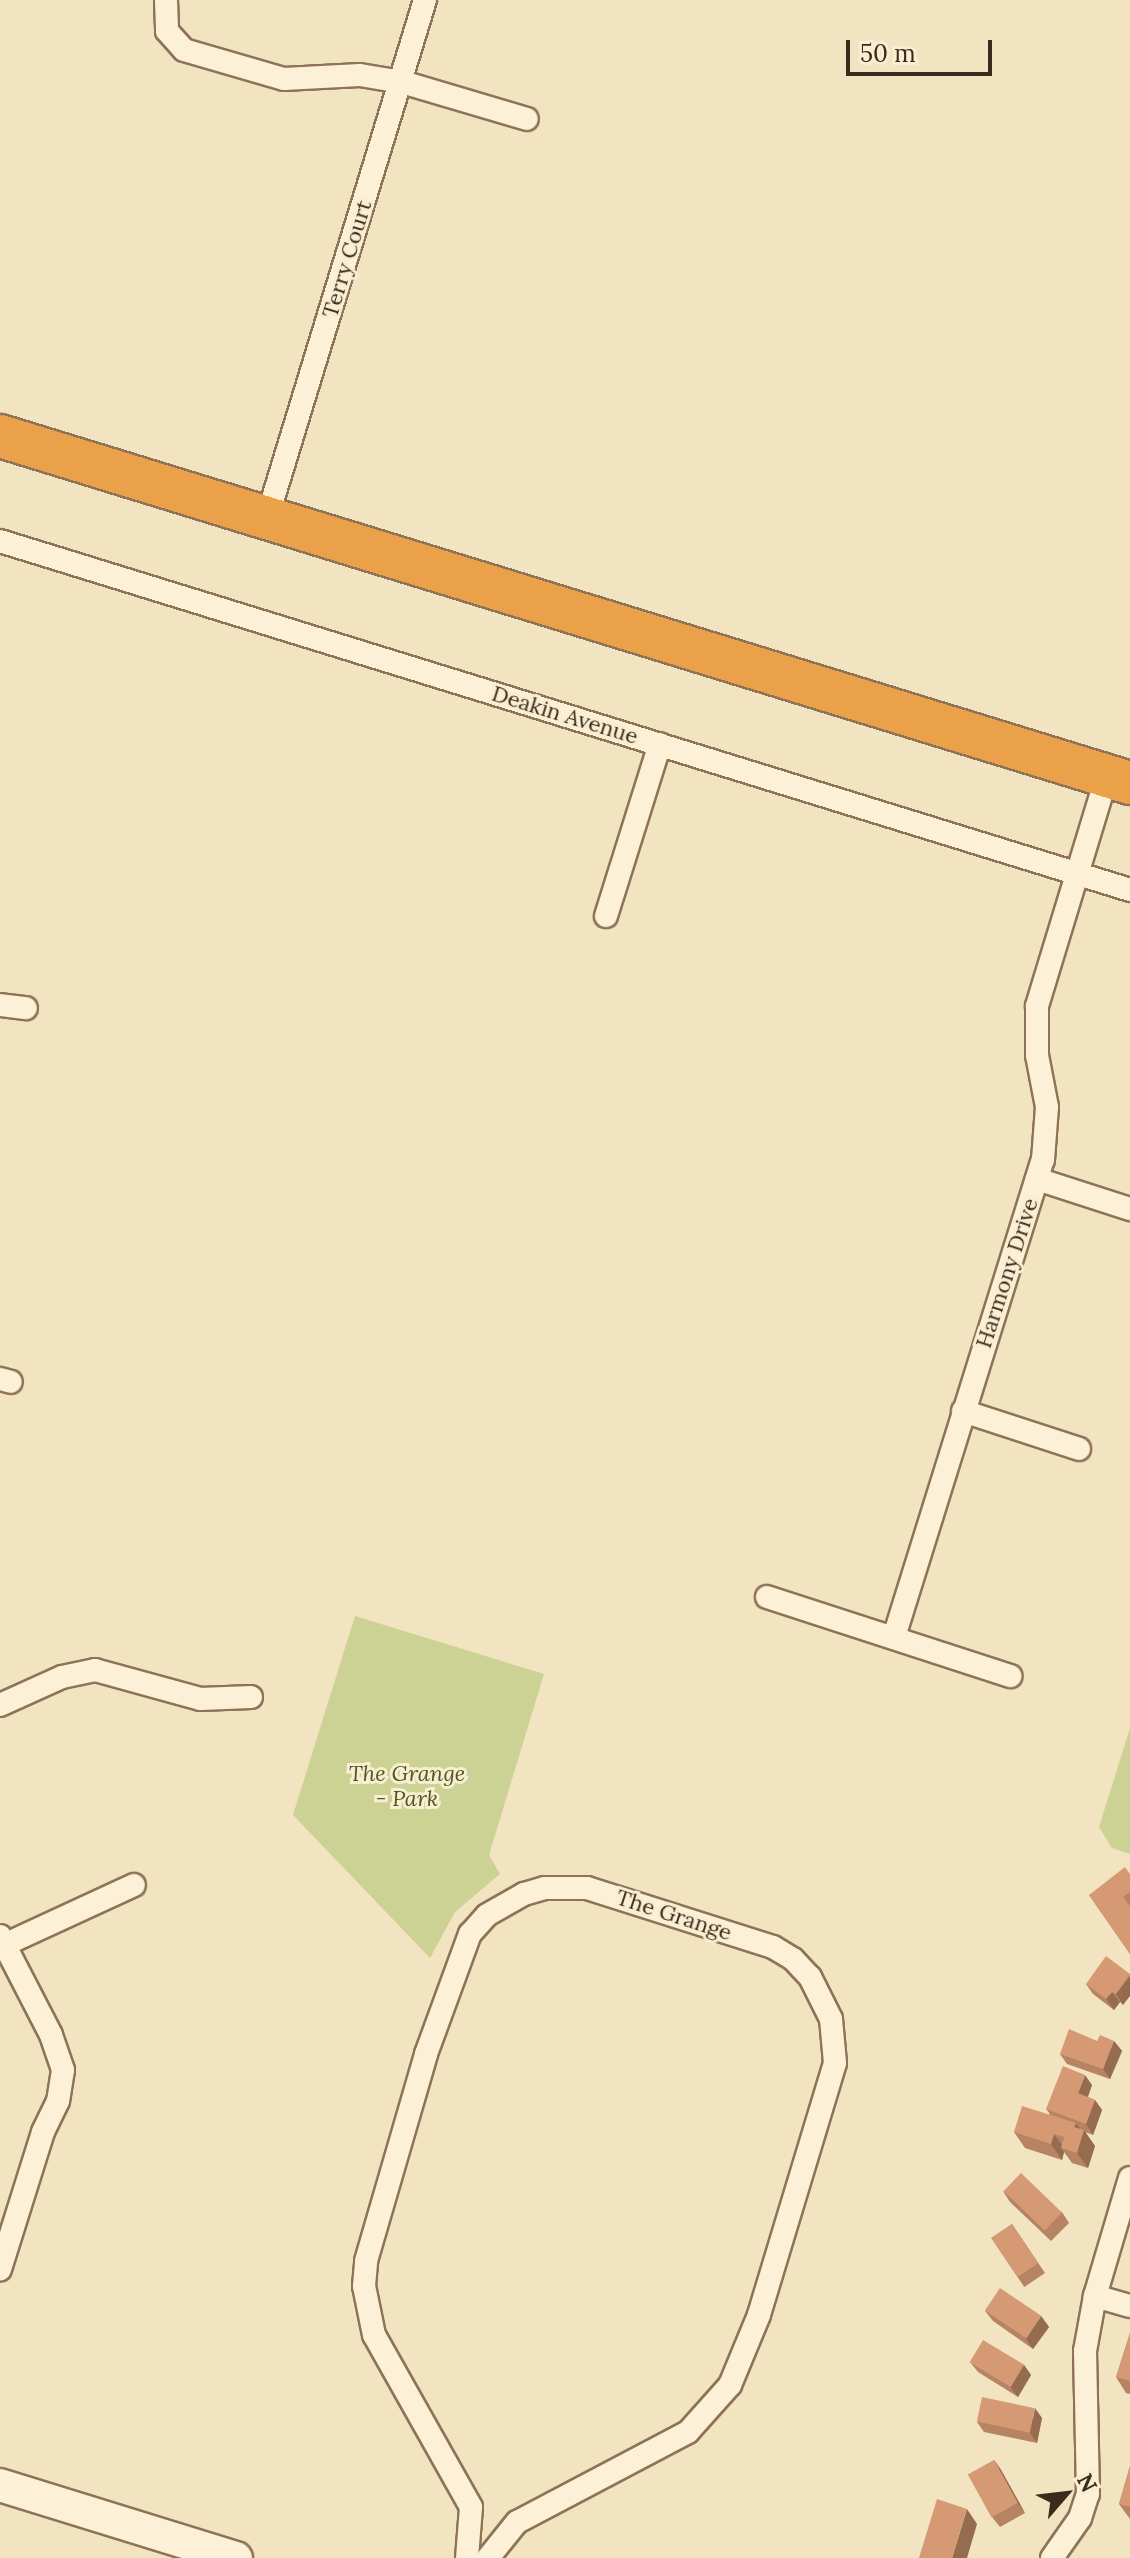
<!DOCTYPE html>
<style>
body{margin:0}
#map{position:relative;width:1130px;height:2558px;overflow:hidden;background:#f2e3c1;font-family:Lora,serif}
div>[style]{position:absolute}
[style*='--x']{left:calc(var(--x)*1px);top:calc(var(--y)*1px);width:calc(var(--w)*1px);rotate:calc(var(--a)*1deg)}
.green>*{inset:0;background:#ccd294}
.roads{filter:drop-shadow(2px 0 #8e7356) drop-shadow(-2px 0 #8e7356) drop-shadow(0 2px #8e7356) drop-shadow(0 -2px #8e7356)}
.street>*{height:22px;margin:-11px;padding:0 11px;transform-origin:11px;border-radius:11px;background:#fcf0d6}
.secondary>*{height:32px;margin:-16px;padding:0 16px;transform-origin:16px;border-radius:16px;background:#fcf0d6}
.highway>*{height:42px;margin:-21px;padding:0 21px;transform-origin:21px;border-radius:21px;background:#eaa149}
.wall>*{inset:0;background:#b78463;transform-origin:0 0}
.shaded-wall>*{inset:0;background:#956c50}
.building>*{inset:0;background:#d59a73;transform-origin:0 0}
span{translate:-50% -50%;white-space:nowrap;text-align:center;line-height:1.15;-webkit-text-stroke:6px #f9edd2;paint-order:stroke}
.street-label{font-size:22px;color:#3c2b1c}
.park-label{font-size:22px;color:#4d5b21;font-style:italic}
.north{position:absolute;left:1026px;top:2454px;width:80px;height:80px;-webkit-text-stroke:6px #f9edd2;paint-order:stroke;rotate:62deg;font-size:22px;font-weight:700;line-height:32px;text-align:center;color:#3c2b1c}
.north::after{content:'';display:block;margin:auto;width:28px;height:36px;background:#3c2b1c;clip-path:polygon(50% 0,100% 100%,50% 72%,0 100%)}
.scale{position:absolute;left:846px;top:40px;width:146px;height:36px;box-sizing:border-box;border:4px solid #3c2b1c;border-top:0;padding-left:10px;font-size:24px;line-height:28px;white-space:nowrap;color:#3c2b1c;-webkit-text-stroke:6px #f9edd2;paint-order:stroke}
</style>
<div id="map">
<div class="green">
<i style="clip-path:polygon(355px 1616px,544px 1674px,489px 1855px,500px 1874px,455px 1912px,430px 1958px,293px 1815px)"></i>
<i style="clip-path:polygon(1130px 1728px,1130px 1854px,1112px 1848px,1099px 1827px)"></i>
</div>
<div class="roads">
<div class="street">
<i style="--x:166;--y:0;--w:31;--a:88"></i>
<i style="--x:167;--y:31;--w:25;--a:48"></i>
<i style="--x:184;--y:50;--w:104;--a:16.2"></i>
<i style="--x:284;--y:79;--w:76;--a:-3"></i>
<i style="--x:360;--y:75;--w:43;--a:9.5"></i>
<i style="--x:402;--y:82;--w:130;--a:16.5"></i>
<i style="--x:267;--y:518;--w:542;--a:-73.04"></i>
<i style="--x:0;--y:541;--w:1183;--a:17.16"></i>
<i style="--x:606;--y:916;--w:180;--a:-72.6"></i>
<i style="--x:0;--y:1005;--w:26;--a:7"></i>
<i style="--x:1037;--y:1179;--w:98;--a:17.9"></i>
<i style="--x:0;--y:1379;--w:11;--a:15"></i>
<i style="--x:963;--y:1411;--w:122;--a:18.1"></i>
<i style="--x:767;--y:1597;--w:256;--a:18"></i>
<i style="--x:894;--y:1637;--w:500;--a:-72.7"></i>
<i style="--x:1043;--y:1160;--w:53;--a:-85.7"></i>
<i style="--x:1047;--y:1107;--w:53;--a:-100.9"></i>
<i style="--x:1037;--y:1055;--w:49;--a:-90"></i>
<i style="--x:1037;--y:1006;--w:240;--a:-73.1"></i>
<i style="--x:0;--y:1705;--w:68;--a:-24.3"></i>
<i style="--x:62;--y:1677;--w:34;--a:-12"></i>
<i style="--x:95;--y:1670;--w:109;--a:15.4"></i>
<i style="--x:200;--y:1699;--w:51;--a:-2.2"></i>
<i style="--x:0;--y:1936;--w:111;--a:62.7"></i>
<i style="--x:51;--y:2035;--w:37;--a:71"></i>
<i style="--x:63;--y:2070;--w:31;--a:99"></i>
<i style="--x:58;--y:2101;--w:34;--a:116"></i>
<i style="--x:43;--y:2132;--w:144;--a:107.4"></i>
<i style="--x:4;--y:1945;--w:143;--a:-24.8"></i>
<i style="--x:1095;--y:2296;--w:36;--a:16"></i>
<i style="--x:467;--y:2558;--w:51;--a:-85.5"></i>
<i style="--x:471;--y:2507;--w:197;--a:-119.4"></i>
<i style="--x:374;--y:2335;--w:50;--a:-101.5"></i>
<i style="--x:364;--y:2286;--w:25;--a:-85"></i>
<i style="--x:366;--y:2261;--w:216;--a:-73.8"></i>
<i style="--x:426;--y:2054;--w:128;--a:-69.9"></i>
<i style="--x:470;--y:1934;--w:25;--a:-48"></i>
<i style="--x:487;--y:1915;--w:43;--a:-29.6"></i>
<i style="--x:524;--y:1894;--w:22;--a:-16"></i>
<i style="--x:545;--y:1888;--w:42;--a:0"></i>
<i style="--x:587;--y:1888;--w:195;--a:17.6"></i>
<i style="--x:773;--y:1947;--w:23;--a:31"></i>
<i style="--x:793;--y:1959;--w:25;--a:47"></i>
<i style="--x:810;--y:1977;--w:47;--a:63.4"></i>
<i style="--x:831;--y:2019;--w:44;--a:84.8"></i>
<i style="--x:835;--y:2063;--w:263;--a:106.8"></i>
<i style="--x:759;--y:2315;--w:76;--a:112.5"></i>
<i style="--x:730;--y:2385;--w:63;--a:131.8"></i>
<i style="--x:688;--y:2432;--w:193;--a:152.2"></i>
<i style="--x:517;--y:2522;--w:46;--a:128.9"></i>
<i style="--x:1052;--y:2558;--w:49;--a:-55"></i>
<i style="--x:1080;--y:2518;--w:25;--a:-72"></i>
<i style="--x:1088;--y:2494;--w:143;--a:-91.2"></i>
<i style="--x:1085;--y:2351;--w:56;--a:-79.7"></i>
<i style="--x:1095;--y:2296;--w:123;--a:-73.5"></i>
</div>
<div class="secondary">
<i style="--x:0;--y:2485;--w:247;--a:17.2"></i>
</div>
<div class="highway">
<i style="--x:0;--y:436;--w:1182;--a:17.07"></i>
</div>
</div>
<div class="wall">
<i style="clip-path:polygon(1130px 1874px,1130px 1954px,1089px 1895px)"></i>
<i style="clip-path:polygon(1130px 1974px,1123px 2005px,1120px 2002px,1114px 2010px,1093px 1994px,1086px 1984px)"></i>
<i style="clip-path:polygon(1097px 2041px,1114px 2041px,1122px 2051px,1110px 2079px,1067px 2064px,1060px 2054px)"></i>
<i style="clip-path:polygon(1092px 2085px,1088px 2097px,1095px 2100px,1102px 2110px,1093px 2135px,1085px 2132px,1095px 2146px,1088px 2168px,1072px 2163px,1064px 2152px,1062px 2160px,1025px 2148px,1014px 2132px,1050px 2114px,1046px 2109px)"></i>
<i style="clip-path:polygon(1003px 2191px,1062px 2212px,1069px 2223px,1051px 2241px,1010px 2202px)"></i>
<i style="left:1012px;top:2224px;width:59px;height:25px;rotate:56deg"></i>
<i style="clip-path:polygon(985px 2311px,1041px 2316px,1049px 2327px,1033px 2349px,993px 2321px)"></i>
<i style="clip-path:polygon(1130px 2333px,1130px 2394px,1126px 2393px,1116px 2377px)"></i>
<i style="clip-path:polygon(970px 2362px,1024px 2365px,1031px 2375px,1018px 2397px,978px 2372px)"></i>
<i style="clip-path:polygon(1042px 2418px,1037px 2443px,984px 2432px,977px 2422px)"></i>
<i style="clip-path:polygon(994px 2460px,1001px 2470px,1025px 2513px,1000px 2527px,992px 2517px)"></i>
<i style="clip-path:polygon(1130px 2466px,1130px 2519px,1119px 2504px)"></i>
</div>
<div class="shaded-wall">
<i style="clip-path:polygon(1130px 1976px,1130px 1996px,1123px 2005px,1116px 1994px)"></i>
<i style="clip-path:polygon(1112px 1992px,1120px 2002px,1114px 2010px,1106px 1999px)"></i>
<i style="clip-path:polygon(1114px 2041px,1122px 2051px,1110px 2079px,1103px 2069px)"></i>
<i style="clip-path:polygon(1085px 2075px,1092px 2085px,1085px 2104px,1078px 2093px)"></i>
<i style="clip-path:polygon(1095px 2100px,1102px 2110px,1093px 2135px,1086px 2124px)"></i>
<i style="clip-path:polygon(1076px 2123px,1083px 2133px,1084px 2130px,1095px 2146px,1088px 2168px,1077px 2153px,1074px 2127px)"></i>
<i style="clip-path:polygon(1054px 2134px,1065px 2149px,1061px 2148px,1064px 2152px,1062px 2160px,1051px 2144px)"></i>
<i style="clip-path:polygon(1041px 2316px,1049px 2327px,1033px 2349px,1026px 2339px)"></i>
<i style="clip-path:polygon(1024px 2365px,1031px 2375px,1018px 2397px,1010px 2387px)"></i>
<i style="clip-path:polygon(1035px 2408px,1042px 2418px,1037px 2443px,1030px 2433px)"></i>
<i style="clip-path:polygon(994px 2460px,1001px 2470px,1025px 2513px,1018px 2503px)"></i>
<i style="clip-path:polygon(967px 2509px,977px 2524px,967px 2558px,952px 2558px)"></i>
</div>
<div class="building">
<i style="clip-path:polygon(1125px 1867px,1130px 1874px,1130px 1892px,1123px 1897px,1130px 1906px,1130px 1954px,1089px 1895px)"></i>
<i style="clip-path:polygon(1106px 1956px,1130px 1974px,1116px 1994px,1112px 1992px,1106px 1999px,1086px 1984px)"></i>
<i style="clip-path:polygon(1069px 2029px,1097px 2041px,1100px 2035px,1114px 2041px,1103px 2069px,1060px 2054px)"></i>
<i style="clip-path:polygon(1063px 2066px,1085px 2075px,1078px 2093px,1095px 2100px,1086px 2124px,1046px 2109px)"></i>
<i style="clip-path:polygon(1022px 2106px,1076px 2123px,1074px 2127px,1084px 2130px,1077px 2153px,1061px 2148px,1064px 2137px,1054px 2134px,1051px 2144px,1014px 2132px)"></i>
<i style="left:1021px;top:2173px;width:57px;height:25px;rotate:44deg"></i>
<i style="left:1012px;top:2224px;width:47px;height:25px;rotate:56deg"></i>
<i style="left:1000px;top:2288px;width:50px;height:27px;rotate:34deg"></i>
<i style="clip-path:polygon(1130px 2333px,1130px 2381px,1116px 2377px)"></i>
<i style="left:983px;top:2340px;width:48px;height:26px;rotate:31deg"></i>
<i style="left:982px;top:2397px;width:54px;height:25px;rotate:12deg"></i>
<i style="left:994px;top:2460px;width:49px;height:30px;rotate:61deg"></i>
<i style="clip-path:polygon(1130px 2466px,1130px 2507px,1119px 2504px)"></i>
<i style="clip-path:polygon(937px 2499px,967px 2509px,952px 2558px,919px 2558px)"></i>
</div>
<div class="street-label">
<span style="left:347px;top:259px;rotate:-73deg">Terry Court</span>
<span style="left:565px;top:715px;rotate:17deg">Deakin Avenue</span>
<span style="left:1007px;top:1273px;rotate:-72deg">Harmony Drive</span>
<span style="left:674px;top:1915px;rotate:18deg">The Grange</span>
</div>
<div class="park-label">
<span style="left:407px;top:1786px">The Grange<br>- Park</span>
</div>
<div class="north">N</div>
<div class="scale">50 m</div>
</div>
